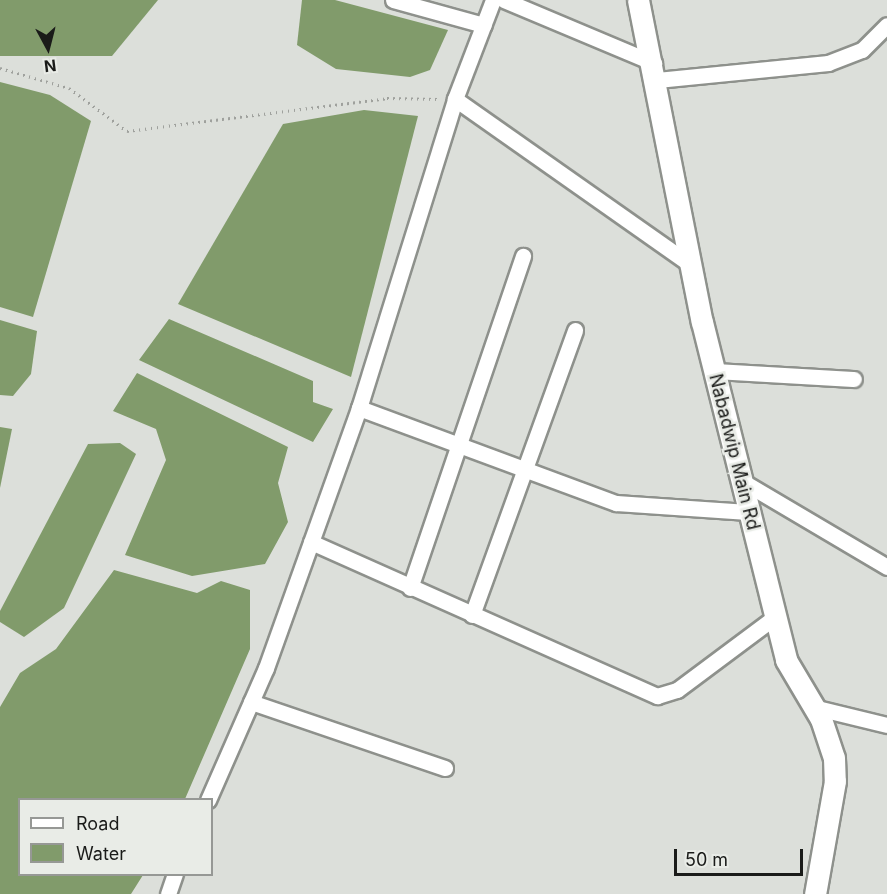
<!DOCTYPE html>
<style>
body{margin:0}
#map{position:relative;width:887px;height:894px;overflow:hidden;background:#dcdfda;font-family:Inter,sans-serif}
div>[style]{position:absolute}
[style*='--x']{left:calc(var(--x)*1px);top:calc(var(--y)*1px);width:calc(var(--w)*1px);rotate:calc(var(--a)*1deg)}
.water>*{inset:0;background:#819b6b}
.path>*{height:3px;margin-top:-1.5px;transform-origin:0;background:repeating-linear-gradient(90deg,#9fa19d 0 1.5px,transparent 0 6px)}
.roads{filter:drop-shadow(2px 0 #8e918c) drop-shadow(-2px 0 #8e918c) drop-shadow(0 2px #8e918c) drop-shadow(0 -2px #8e918c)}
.street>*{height:15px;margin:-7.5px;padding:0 7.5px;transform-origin:7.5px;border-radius:7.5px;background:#fff}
.secondary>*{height:21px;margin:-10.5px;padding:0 10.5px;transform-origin:10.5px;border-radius:10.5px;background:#fff}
span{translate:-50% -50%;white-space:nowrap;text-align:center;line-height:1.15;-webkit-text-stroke:5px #e9ece7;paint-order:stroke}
.street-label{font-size:18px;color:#1a1b19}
.legend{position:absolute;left:18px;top:798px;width:195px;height:78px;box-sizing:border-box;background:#e9ece7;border:2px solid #969895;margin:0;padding:8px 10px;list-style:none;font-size:18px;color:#1a1b19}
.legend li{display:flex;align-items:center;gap:12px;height:30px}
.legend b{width:30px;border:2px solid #969895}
.north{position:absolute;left:18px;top:18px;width:60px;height:60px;-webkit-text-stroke:4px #e9ece7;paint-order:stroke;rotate:173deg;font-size:16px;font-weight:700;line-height:24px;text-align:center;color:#1a1b19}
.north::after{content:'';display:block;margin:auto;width:21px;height:27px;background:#1a1b19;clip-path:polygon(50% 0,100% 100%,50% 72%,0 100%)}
.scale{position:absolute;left:674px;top:849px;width:129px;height:27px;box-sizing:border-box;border:3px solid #1a1b19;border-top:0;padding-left:8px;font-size:18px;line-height:21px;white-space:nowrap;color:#1a1b19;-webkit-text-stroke:4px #e9ece7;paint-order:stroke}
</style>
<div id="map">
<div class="water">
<i style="clip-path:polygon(0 0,158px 0,112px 56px,0 56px)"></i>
<i style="clip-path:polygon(302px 0,335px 0,448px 30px,430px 70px,410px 77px,336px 69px,297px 45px)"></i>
<i style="clip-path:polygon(0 82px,50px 95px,91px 121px,33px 317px,0 307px)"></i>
<i style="clip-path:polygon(364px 110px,418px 116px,351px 377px,178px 304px,283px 124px)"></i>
<i style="clip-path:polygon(169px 319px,313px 381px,313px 402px,333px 409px,313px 442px,139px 360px)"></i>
<i style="clip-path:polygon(0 320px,37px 331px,31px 374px,13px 396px,0 395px)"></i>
<i style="clip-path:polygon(137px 373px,288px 447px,278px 483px,288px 522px,265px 564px,192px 576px,125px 555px,166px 460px,156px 429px,113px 411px)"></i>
<i style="clip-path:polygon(0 427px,12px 429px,0 488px)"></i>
<i style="clip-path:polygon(120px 443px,136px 454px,64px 608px,24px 637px,0 622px,0 611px,88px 444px)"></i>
<i style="clip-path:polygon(114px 570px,197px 593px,221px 581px,250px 590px,250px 649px,185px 799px,20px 800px,20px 874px,143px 875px,131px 894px,0 894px,0 707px,20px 673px,56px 649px)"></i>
</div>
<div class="path">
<i style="--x:0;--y:68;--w:72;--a:16.2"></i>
<i style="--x:69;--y:88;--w:72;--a:36.6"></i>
<i style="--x:127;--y:131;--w:262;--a:-7.2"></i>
<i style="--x:387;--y:98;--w:51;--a:1.1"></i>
</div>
<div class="roads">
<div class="street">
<i style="--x:393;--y:0;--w:94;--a:15.4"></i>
<i style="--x:504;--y:0;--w:163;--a:22.8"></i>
<i style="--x:657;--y:80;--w:172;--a:-5.7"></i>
<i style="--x:828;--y:63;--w:36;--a:-21"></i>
<i style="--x:862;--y:50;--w:35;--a:-45"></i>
<i style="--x:455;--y:99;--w:289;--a:35.1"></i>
<i style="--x:714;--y:371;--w:140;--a:3.3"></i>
<i style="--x:359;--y:408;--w:274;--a:20.3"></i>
<i style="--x:616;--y:503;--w:132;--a:3.9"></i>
<i style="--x:740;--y:480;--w:171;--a:30.6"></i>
<i style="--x:311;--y:542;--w:379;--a:24"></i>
<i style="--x:657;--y:696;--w:21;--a:-17"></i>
<i style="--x:677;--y:690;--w:122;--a:-36.7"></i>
<i style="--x:410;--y:588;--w:351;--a:-71.2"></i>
<i style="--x:472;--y:615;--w:303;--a:-70.1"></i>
<i style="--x:251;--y:702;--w:205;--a:18.8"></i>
<i style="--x:813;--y:707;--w:76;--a:13.7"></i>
<i style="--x:208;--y:800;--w:144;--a:-66.3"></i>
<i style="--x:266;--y:668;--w:276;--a:-70.3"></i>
<i style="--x:359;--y:408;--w:324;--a:-72.7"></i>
<i style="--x:455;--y:99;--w:106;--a:-69"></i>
<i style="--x:168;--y:894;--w:21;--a:-71"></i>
</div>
<div class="secondary">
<i style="--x:638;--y:0;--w:328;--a:78.8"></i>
<i style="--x:702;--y:322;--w:348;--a:76"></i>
<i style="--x:786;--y:660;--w:69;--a:59.3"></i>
<i style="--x:821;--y:719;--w:41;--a:71.6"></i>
<i style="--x:834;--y:758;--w:23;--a:88"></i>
<i style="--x:835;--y:781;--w:115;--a:100"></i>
</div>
</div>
<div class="street-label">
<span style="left:734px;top:452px;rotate:76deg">Nabadwip Main Rd</span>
</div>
<ul class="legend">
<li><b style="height:8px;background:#fff"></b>Road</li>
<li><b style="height:16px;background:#819b6b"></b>Water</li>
</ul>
<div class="north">N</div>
<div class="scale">50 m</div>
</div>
